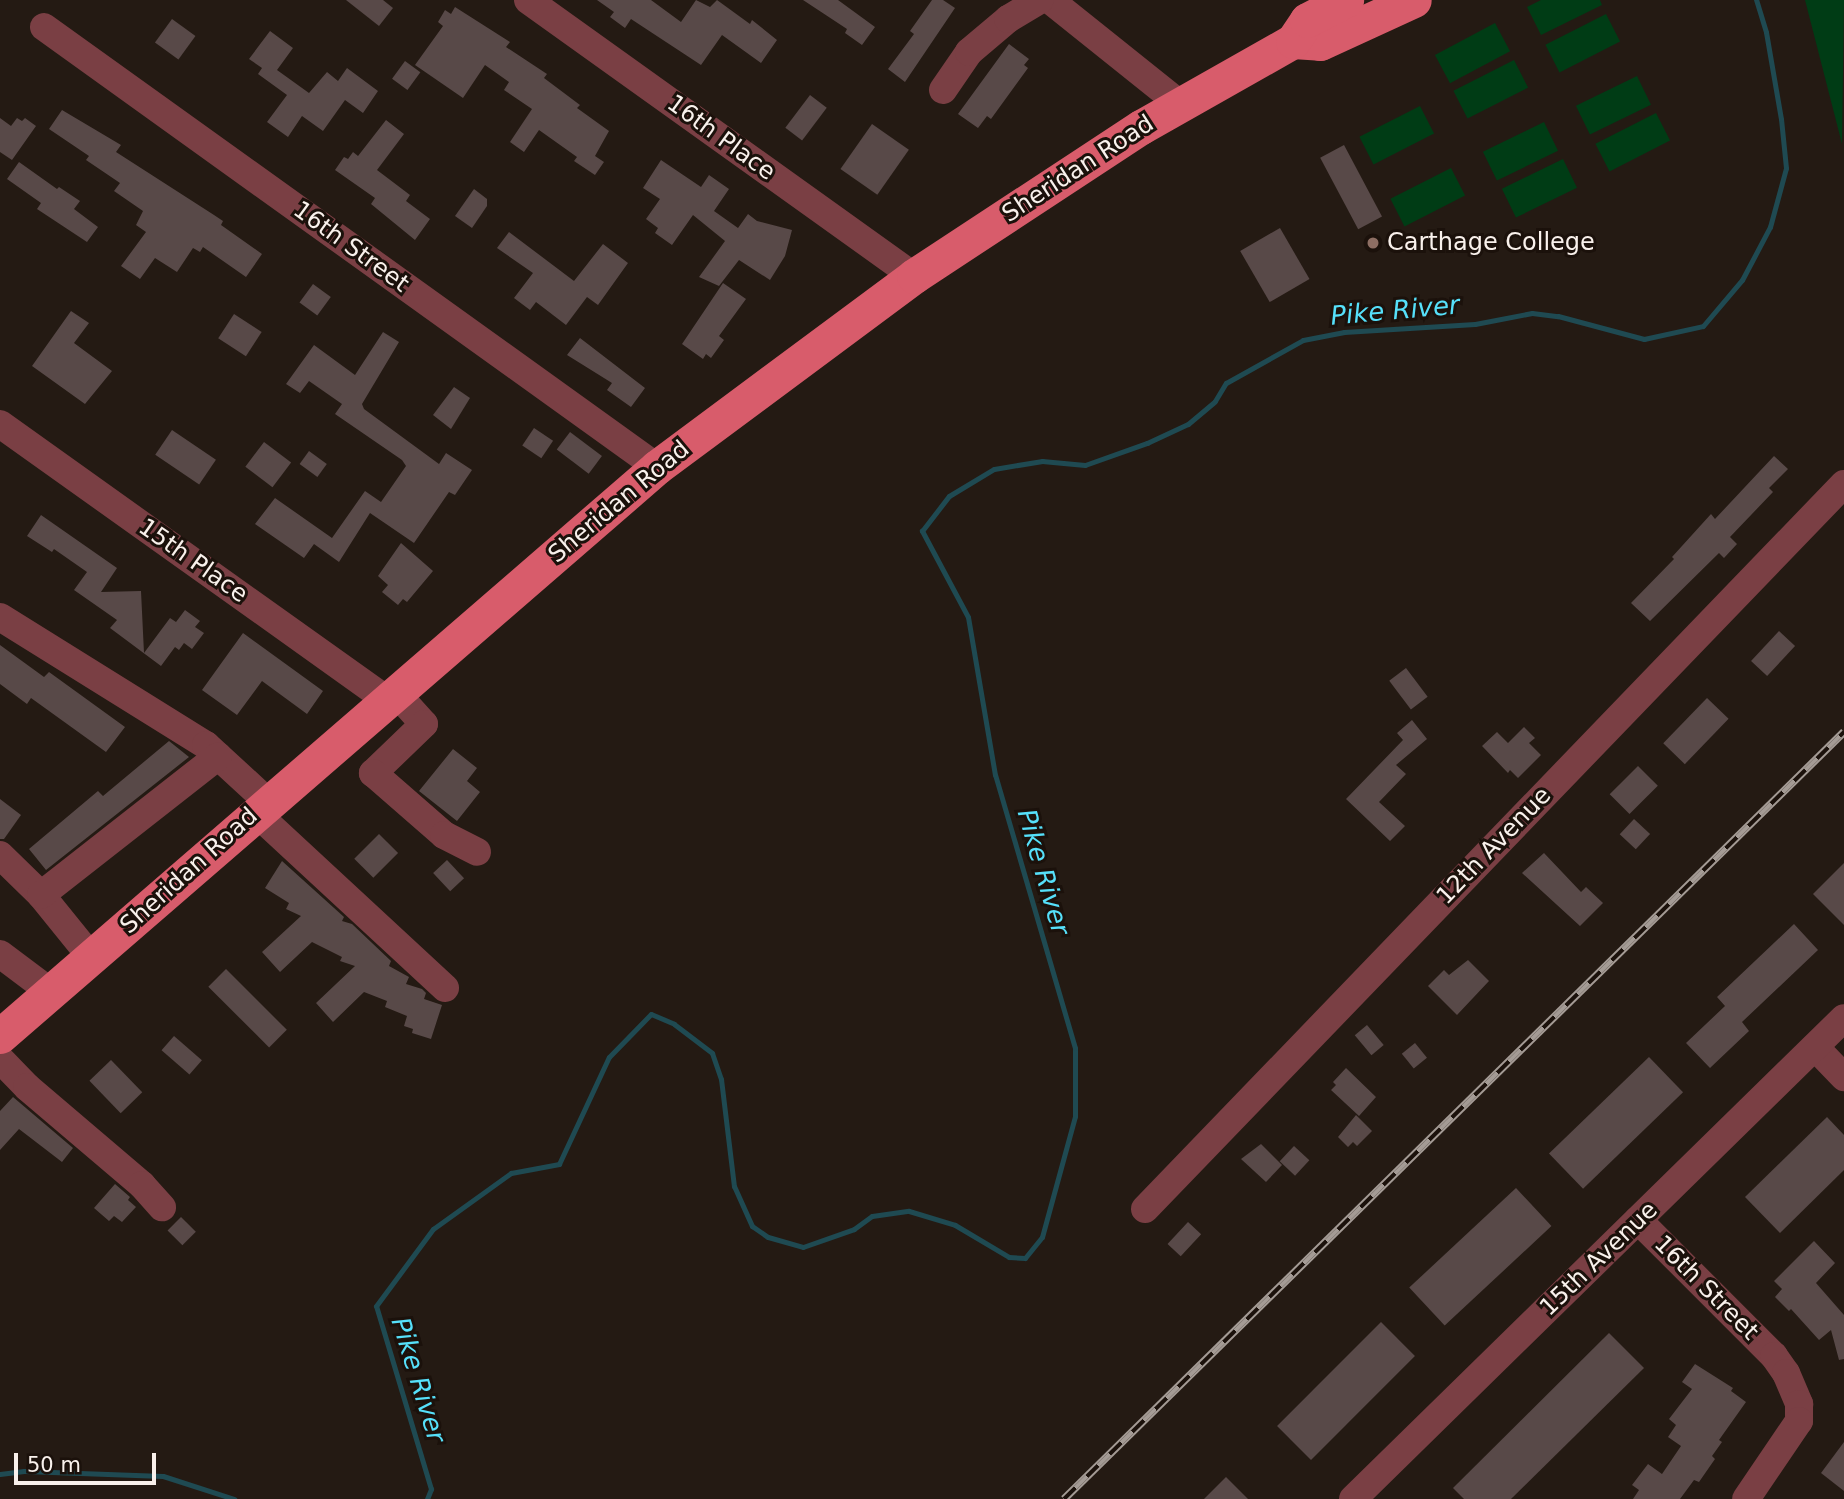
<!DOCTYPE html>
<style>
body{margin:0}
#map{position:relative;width:1844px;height:1499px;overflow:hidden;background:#241a13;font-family:"DejaVu Sans",sans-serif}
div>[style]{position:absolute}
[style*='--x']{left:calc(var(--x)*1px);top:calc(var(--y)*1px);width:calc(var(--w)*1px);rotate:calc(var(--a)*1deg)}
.green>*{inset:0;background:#003c15;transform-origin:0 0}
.stream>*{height:5px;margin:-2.5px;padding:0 2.5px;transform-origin:2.5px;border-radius:2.5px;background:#1f4a52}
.building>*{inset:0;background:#584948;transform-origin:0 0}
.minor>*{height:28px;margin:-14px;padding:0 14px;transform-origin:14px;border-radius:14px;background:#7a3f44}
.major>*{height:35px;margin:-17.5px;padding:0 17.5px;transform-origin:17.5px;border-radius:17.5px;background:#d85c6b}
.rail>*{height:8px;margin-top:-4px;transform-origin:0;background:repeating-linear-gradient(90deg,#1b110b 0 16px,#a49b95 0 32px);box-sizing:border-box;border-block:2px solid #a49b95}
.dots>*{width:19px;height:19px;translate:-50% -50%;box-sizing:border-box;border:4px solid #1b110b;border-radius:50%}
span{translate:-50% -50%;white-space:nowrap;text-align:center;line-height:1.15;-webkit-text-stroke:6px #1b110b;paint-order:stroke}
.street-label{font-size:24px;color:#f9f1ec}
.poi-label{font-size:24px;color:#f9f1ec}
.left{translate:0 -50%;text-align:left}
.water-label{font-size:26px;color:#56e0fa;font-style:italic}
.scale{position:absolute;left:14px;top:1453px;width:142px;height:32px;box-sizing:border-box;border:4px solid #f9f1ec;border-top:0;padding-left:9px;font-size:21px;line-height:24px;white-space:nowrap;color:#f9f1ec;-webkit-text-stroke:5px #1b110b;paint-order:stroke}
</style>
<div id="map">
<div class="green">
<i style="clip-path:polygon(1541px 0,1600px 0,1602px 5px,1541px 35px,1527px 7px)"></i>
<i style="clip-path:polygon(1805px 0,1844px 0,1842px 144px)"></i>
<i style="left:1606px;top:14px;width:31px;height:68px;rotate:63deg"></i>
<i style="left:1495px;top:23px;width:32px;height:68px;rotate:62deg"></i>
<i style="left:1514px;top:60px;width:31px;height:68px;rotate:63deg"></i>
<i style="left:1637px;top:76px;width:32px;height:68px;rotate:64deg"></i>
<i style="left:1420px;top:106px;width:31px;height:68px;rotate:63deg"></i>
<i style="left:1656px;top:113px;width:31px;height:68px;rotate:63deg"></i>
<i style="left:1544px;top:122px;width:32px;height:68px;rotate:64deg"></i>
<i style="left:1563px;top:159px;width:32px;height:68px;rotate:64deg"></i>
<i style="left:1451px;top:168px;width:31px;height:68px;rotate:63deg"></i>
</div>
<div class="stream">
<i style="--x:0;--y:1474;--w:24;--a:-7"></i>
<i style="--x:24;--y:1471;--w:139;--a:2.1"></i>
<i style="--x:163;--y:1476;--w:75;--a:17.9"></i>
<i style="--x:427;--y:1499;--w:11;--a:-68"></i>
<i style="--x:431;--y:1489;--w:191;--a:-106.7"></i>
<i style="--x:376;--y:1306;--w:96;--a:-53.5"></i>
<i style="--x:433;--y:1229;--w:96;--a:-35.7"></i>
<i style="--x:511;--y:1173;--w:49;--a:-10.6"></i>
<i style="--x:559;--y:1164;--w:118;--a:-65"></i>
<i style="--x:609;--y:1057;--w:60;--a:-45.7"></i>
<i style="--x:651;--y:1014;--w:25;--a:23"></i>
<i style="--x:674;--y:1024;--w:48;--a:37.3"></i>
<i style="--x:712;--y:1053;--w:28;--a:71"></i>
<i style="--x:721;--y:1079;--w:108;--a:83.1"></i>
<i style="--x:734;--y:1186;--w:44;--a:65.8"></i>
<i style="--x:752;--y:1226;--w:19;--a:35"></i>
<i style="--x:768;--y:1237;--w:36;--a:16"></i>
<i style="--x:803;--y:1247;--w:54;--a:-19.4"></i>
<i style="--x:854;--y:1229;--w:22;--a:-36"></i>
<i style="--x:872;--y:1216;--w:37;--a:-8"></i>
<i style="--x:909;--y:1211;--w:48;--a:16.9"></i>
<i style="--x:955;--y:1225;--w:63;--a:30.7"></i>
<i style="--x:1009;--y:1257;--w:16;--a:4"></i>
<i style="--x:1025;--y:1258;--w:27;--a:-51"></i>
<i style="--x:1042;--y:1237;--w:125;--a:-74.7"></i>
<i style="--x:1075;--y:1116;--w:68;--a:-90"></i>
<i style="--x:1075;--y:1048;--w:284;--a:-106.3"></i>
<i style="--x:995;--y:775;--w:160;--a:-99.7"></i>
<i style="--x:968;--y:617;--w:98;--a:-118.1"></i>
<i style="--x:922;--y:531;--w:44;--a:-52.4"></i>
<i style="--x:949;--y:496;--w:52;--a:-31"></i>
<i style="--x:994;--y:469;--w:49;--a:-9.5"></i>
<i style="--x:1042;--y:461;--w:43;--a:5.3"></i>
<i style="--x:1085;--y:465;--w:66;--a:-19.5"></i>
<i style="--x:1147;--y:443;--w:45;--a:-24.9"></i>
<i style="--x:1188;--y:424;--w:35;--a:-40"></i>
<i style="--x:1215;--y:401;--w:21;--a:-59"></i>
<i style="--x:1226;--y:383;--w:88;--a:-29.2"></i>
<i style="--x:1303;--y:340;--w:42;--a:-11"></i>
<i style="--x:1344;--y:332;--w:131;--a:-3.5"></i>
<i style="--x:1475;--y:324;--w:58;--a:-10.9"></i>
<i style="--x:1532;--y:313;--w:26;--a:7"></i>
<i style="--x:1558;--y:316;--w:89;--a:15"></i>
<i style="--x:1644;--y:339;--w:60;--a:-12.4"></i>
<i style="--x:1703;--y:326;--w:60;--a:-49.7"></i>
<i style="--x:1742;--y:280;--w:60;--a:-62.2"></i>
<i style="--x:1770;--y:227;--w:61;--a:-74.8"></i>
<i style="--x:1786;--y:168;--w:49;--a:-95.8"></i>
<i style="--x:1781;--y:119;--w:88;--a:-99.8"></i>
<i style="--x:1766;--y:32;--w:34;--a:-107"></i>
</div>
<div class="building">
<i style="clip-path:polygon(346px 0,383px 0,393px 8px,379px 26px)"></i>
<i style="clip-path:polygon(597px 0,651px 0,681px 22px,696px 0,710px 7px,717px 0,750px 24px,752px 20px,777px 40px,761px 63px,722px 35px,701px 65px,631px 19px,625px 28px,610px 17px,614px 12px)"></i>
<i style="clip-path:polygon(803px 0,838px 0,875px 27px,862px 45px,845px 33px,847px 29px)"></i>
<i style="clip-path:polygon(932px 0,943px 0,955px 8px,905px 82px,888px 69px,914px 34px,910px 31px)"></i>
<i style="clip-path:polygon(455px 7px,510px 42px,506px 47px,547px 74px,544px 78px,580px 105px,577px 108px,609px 131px,595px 156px,604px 162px,595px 175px,574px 161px,577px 157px,539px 130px,524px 152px,510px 142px,532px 109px,504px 90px,509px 82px,485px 65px,463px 98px,415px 65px,443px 26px,438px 22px,445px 10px,451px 14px)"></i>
<i style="left:172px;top:19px;width:29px;height:29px;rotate:36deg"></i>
<i style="clip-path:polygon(270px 31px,293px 48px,277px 70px,309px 93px,327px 72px,338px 81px,347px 68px,378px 91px,363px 113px,345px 100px,323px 131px,302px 116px,288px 137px,267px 122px,287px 95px,258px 74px,262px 68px,249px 59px)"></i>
<i style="clip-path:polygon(1009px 44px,1029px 59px,1024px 65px,1028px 68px,991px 119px,987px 116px,978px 128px,958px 114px)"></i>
<i style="left:405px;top:61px;width:19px;height:22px;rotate:36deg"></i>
<i style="left:810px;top:95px;width:21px;height:41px;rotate:37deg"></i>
<i style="clip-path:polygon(62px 110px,121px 145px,116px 152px,214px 215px,223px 221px,221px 225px,262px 254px,246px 277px,203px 247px,200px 252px,193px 248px,177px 272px,155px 258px,140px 279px,121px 266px,146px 232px,136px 225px,143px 211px,114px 191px,120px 183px,86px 160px,89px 156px,49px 129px)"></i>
<i style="clip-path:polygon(0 118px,11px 126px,17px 118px,22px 121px,25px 118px,36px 126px,12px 160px,0 152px)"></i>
<i style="clip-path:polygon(386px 120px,404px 134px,377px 170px,410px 195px,406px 201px,430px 219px,415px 240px,371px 204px,375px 198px,335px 170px,344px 157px,348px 159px,353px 152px,358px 156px)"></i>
<i style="left:872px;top:124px;width:45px;height:55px;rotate:35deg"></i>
<i style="left:1344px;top:145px;width:81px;height:27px;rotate:62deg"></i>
<i style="clip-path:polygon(661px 160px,701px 187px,709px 175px,729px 189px,714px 211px,738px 228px,748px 214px,757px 221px,792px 230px,785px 256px,770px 280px,739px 260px,719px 286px,699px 277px,725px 241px,693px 215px,672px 245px,655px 233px,658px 228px,646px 219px,660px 199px,643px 188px)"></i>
<i style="clip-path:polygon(19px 162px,57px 189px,59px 187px,80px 201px,74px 209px,98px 227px,87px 242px,37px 209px,41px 203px,7px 179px)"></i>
<i style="clip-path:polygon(474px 189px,487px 199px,487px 206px,472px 228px,455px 216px)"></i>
<i style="left:1280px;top:228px;width:59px;height:46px;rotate:60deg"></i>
<i style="clip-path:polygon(509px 232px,574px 281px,603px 244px,628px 263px,598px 305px,587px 297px,566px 325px,536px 302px,530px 310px,514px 298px,533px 273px,497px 248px)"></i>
<i style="clip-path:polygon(723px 283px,746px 299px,719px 336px,724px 340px,711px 358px,706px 354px,703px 359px,682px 344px)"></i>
<i style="left:313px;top:284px;width:22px;height:23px;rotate:36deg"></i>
<i style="clip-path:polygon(71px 311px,89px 323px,74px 343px,112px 371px,85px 404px,32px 366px)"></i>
<i style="left:234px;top:314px;width:33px;height:29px;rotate:33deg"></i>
<i style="clip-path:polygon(383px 332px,399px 342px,362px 404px,364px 409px,439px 464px,446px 453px,472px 470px,455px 495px,449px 492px,414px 543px,370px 513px,339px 562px,314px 544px,304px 558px,255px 524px,275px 498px,332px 538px,365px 491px,381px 502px,406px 466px,402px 460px,335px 414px,342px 404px,309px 381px,300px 393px,286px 384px,314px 345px,355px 375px)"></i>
<i style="clip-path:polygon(580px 338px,645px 388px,631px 407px,607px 390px,612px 383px,567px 355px)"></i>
<i style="clip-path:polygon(454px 387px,470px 398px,451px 429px,433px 415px)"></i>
<i style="left:534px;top:428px;width:23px;height:21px;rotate:34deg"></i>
<i style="left:172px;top:430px;width:53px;height:30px;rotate:34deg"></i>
<i style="left:570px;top:432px;width:40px;height:22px;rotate:37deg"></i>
<i style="left:264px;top:442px;width:34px;height:31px;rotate:37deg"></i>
<i style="left:309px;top:451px;width:22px;height:16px;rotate:36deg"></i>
<i style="clip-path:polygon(1774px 456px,1788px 469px,1769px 488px,1773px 492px,1730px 537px,1737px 544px,1724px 558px,1719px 553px,1650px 621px,1631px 603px,1674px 559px,1672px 557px,1711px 514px,1715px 519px)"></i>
<i style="clip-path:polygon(41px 515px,117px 568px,101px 592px,141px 591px,144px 653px,170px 618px,176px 622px,185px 610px,200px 621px,195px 627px,204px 633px,192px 649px,184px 643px,179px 650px,175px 647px,161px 666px,110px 628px,117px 620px,74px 590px,87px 572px,54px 549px,52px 552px,27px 536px)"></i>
<i style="clip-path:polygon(401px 543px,433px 571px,407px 602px,403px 599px,398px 605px,382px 592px,388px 585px,378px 576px)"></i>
<i style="left:1779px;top:631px;width:22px;height:41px;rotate:43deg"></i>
<i style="clip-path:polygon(243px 633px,323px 691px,307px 714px,262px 681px,237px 715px,202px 690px)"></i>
<i style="clip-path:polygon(0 645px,44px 677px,49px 672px,125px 727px,106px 752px,31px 698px,27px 704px,0 684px)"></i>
<i style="left:1406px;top:668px;width:36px;height:21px;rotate:53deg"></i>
<i style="left:1707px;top:698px;width:30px;height:63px;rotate:44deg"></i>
<i style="clip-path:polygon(1412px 720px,1427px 739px,1396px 765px,1406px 774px,1379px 802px,1405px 826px,1390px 841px,1346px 799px,1403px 740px,1397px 733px)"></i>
<i style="clip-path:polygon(1524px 727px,1535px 738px,1529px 743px,1541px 755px,1518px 778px,1510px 770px,1508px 773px,1482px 746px,1497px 732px,1508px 743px)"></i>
<i style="clip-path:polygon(169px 741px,189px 757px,46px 870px,29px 849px,98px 791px,103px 796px)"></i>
<i style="clip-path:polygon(453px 749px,477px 768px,467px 781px,480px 792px,457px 821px,419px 791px)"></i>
<i style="left:1638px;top:766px;width:28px;height:40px;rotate:45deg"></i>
<i style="clip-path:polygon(0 799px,21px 815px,4px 839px,0 839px)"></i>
<i style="left:1634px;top:819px;width:22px;height:21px;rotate:43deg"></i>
<i style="left:379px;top:834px;width:27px;height:35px;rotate:45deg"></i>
<i style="clip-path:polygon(1544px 853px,1581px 892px,1586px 887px,1603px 903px,1580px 926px,1522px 873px)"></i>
<i style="left:447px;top:860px;width:25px;height:19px;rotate:47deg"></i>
<i style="clip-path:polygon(282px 861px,344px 917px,342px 921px,352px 924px,391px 961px,389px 966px,409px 977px,406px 984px,422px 989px,426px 993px,424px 999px,442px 1005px,431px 1039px,412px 1033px,413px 1029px,404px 1026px,407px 1016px,385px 1007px,387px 1001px,364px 992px,333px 1022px,316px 1003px,355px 966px,340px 961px,342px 957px,312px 942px,280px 972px,262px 952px,301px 916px,286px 909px,289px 903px,265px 888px)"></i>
<i style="clip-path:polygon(1844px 863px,1844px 925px,1813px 894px)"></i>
<i style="clip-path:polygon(1794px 924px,1818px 950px,1742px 1022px,1749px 1031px,1710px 1068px,1686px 1043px,1725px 1006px,1717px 997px)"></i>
<i style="clip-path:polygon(1468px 960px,1489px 981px,1457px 1015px,1428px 986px,1444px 970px,1449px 975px)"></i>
<i style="left:226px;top:969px;width:86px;height:25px;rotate:45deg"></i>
<i style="left:1367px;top:1025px;width:26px;height:16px;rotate:50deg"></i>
<i style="left:174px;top:1036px;width:37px;height:19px;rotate:41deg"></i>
<i style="left:1415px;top:1043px;width:19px;height:17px;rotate:51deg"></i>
<i style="left:1649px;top:1057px;width:49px;height:139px;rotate:46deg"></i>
<i style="left:111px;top:1060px;width:45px;height:30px;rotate:46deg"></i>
<i style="clip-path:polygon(1346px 1068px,1376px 1097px,1359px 1116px,1331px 1090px,1336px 1085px,1333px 1082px)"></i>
<i style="clip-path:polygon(13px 1097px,73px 1148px,62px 1162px,19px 1129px,0 1150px,0 1111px)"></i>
<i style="clip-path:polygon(1356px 1115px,1372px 1131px,1357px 1146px,1353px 1142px,1348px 1147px,1338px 1137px)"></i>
<i style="clip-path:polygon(1827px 1117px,1844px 1135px,1844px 1170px,1780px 1233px,1745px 1197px)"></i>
<i style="clip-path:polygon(1261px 1144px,1282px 1165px,1266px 1182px,1241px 1159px)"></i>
<i style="left:1294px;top:1146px;width:21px;height:21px;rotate:43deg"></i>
<i style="clip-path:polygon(115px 1184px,130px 1197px,128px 1200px,136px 1207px,122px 1222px,114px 1216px,109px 1221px,94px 1208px)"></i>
<i style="left:1516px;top:1188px;width:52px;height:146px;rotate:47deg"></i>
<i style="left:181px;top:1217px;width:21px;height:19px;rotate:45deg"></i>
<i style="left:1188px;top:1222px;width:18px;height:30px;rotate:43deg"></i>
<i style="clip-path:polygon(1814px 1241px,1835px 1263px,1816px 1283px,1844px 1315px,1844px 1359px,1839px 1360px,1831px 1330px,1819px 1340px,1791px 1309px,1789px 1311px,1775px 1297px,1782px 1289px,1774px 1281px)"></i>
<i style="left:1381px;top:1322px;width:48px;height:147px;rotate:45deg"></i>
<i style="clip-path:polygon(1609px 1333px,1644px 1368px,1511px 1499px,1464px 1499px,1453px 1488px)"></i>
<i style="clip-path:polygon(1695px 1364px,1733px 1388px,1731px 1391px,1746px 1402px,1719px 1440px,1722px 1442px,1712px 1456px,1715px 1459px,1699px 1482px,1694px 1480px,1680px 1499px,1633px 1499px,1639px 1490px,1632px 1485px,1648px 1464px,1662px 1474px,1681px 1446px,1668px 1437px,1676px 1425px,1669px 1419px,1692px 1389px,1682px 1382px)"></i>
<i style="clip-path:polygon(1844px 1442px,1844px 1491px,1821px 1473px)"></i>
<i style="clip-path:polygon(1226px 1477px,1248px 1499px,1204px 1499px)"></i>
</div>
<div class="minor">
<i style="--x:528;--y:0;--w:475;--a:35.6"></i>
<i style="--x:1050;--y:0;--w:166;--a:38.7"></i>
<i style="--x:44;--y:27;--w:755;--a:35.67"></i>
<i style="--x:943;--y:90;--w:46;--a:-55.6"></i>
<i style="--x:969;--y:52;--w:51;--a:-40.2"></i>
<i style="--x:1008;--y:19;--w:37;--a:-31"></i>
<i style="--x:0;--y:424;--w:474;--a:35.5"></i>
<i style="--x:0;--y:617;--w:243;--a:31.9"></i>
<i style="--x:206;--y:745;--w:83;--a:42.6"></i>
<i style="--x:395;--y:692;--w:43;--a:47.8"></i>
<i style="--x:424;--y:724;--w:71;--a:136.1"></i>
<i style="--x:373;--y:773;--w:94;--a:41.1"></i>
<i style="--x:444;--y:835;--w:37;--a:27"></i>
<i style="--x:255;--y:812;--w:259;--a:42.8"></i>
<i style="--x:0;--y:855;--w:57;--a:44.3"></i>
<i style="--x:41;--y:895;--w:81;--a:51"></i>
<i style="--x:41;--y:895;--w:225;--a:-38.1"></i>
<i style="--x:0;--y:954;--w:65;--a:36.9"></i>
<i style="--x:1815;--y:1047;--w:42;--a:46"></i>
<i style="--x:0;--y:1059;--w:39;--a:46"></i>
<i style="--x:27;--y:1087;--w:151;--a:40.4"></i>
<i style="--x:142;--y:1185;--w:30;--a:48"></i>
<i style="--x:1145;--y:1209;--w:1007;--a:-46.05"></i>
<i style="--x:1638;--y:1220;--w:192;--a:45"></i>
<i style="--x:1774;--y:1356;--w:21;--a:55"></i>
<i style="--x:1786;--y:1373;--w:34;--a:67"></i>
<i style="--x:1799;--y:1404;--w:17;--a:90"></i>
<i style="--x:1799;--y:1421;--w:94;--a:124.2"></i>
<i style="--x:1353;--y:1499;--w:687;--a:-44.41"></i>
</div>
<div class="major">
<i style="--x:1293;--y:41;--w:27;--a:4"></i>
<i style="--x:1320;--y:43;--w:103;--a:-24.6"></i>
<i style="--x:0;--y:1036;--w:869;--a:-40.89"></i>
<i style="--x:657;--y:467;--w:320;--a:-36.6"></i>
<i style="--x:914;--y:276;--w:272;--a:-33.3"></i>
<i style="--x:1141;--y:127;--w:175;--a:-29.5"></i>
<i style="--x:1293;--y:41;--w:25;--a:-56"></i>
<i style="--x:1307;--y:20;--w:44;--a:-27.1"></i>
</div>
<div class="rail">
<i style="--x:1064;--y:1499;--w:1094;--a:-44.52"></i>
</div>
<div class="dots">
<i style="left:1373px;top:243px;background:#8d6e63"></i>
</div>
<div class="street-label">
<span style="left:721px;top:138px;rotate:36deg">16th Place</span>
<span style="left:1078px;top:169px;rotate:-33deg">Sheridan Road</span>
<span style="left:351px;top:247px;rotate:36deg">16th Street</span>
<span style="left:619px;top:502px;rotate:-40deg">Sheridan Road</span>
<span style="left:193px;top:561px;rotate:35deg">15th Place</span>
<span style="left:1494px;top:846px;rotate:-46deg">12th Avenue</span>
<span style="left:189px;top:871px;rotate:-42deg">Sheridan Road</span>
<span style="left:1599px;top:1259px;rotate:-44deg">15th Avenue</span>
<span style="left:1706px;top:1288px;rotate:45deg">16th Street</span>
</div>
<div class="poi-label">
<span class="left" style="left:1387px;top:243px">Carthage College</span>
</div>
<div class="water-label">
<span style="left:1395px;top:311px;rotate:-5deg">Pike River</span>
<span style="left:1043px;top:872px;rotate:74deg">Pike River</span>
<span style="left:418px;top:1380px;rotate:73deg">Pike River</span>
</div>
<div class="scale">50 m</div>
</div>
